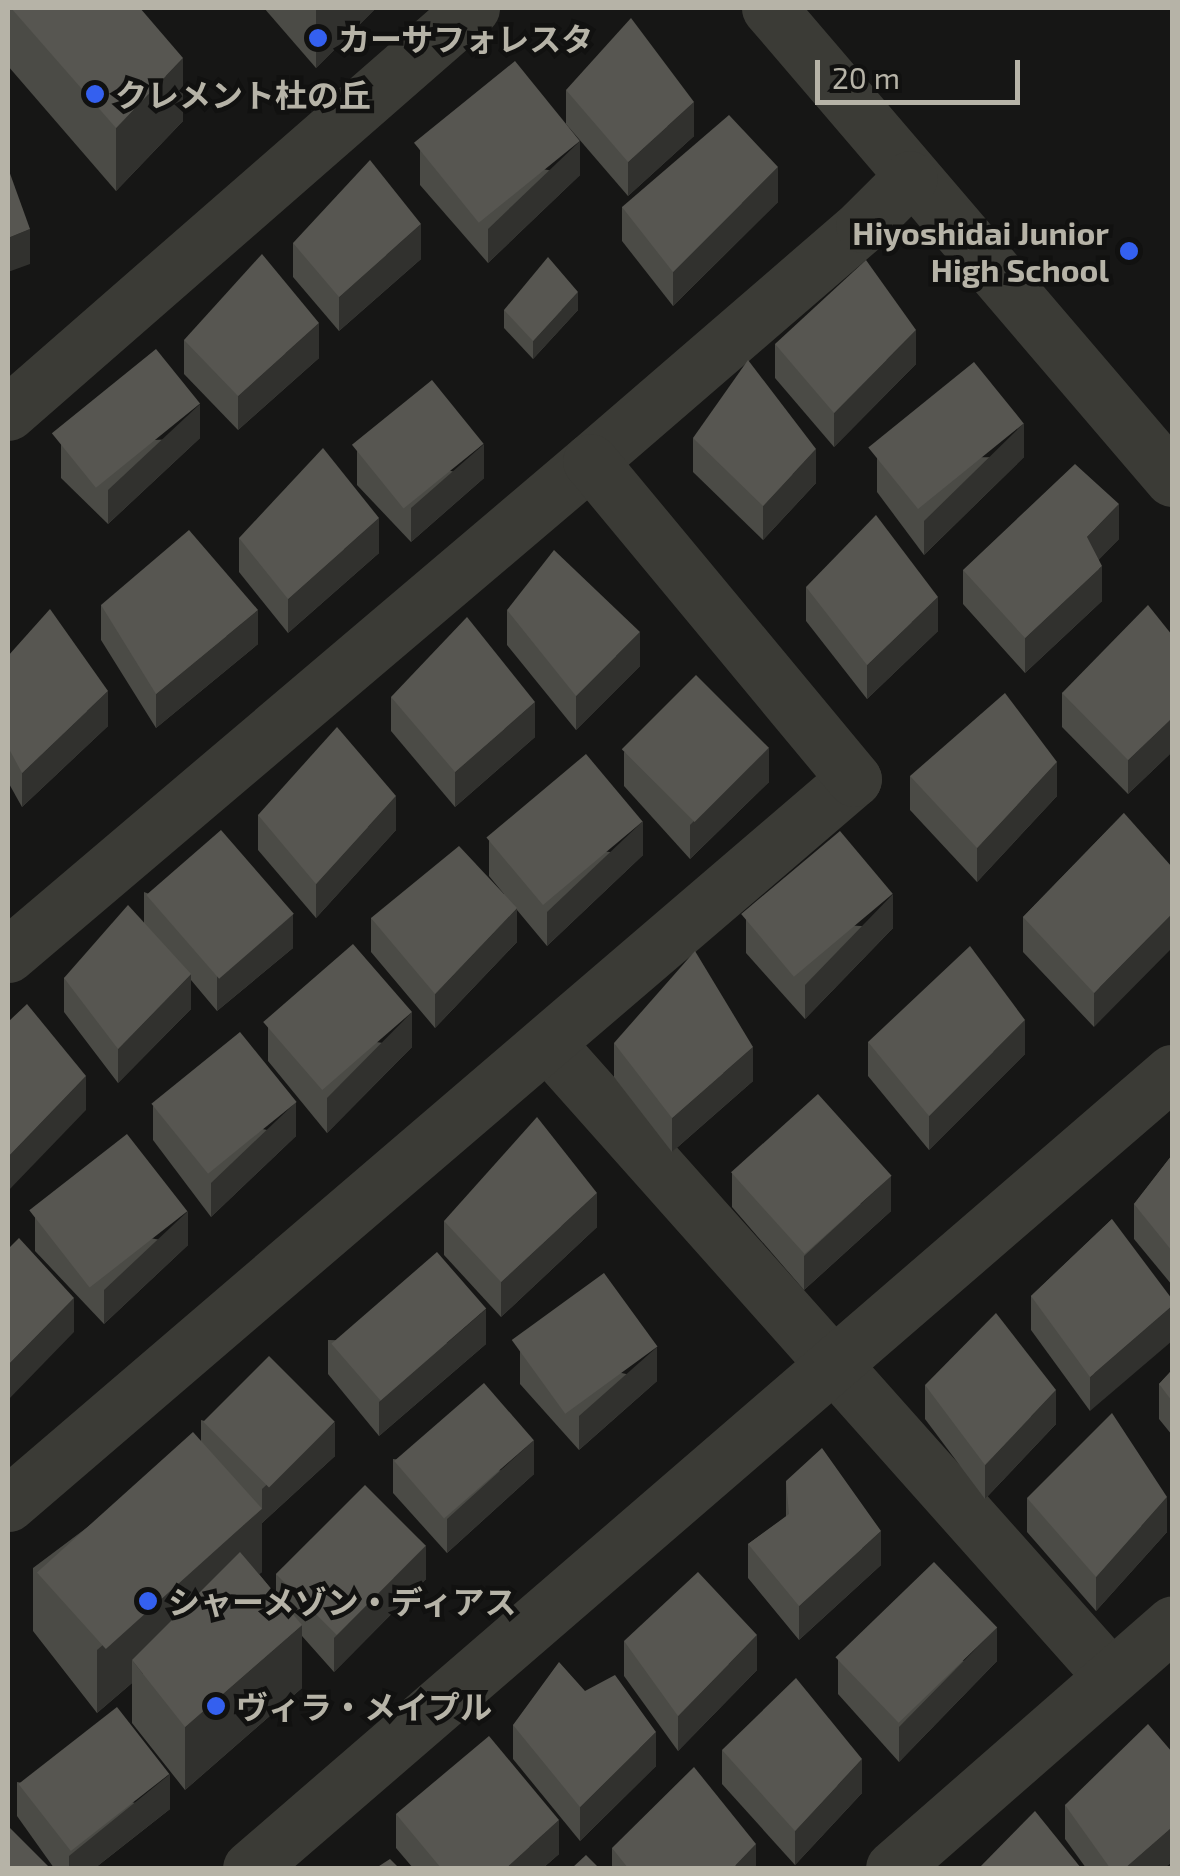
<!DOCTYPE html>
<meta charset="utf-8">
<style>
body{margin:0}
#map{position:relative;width:1180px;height:1876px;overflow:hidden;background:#161615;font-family:"Exo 2","Noto Sans JP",sans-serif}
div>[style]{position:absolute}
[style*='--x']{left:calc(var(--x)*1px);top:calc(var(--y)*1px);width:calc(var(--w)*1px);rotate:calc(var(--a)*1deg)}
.minor>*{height:55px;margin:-27.5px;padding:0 27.5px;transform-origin:27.5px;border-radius:27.5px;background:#3b3b36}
.wall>*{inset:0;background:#4b4b46}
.shaded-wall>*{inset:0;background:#31312e}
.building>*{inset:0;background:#575651;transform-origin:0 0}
.dots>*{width:28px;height:28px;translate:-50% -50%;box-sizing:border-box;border:5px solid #111110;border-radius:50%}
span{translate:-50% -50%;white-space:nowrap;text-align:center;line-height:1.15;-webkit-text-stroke:9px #111110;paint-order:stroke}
.poi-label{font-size:32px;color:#b6b3a7;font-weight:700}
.left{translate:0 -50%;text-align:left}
.right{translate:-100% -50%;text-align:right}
.frame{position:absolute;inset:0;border:10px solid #b6b3a7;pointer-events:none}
.scale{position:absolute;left:815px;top:60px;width:205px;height:45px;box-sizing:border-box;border:5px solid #b6b3a7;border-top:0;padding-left:12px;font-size:30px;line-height:35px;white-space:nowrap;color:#b6b3a7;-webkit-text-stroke:8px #111110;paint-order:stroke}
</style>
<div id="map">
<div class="minor">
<i style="--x:769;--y:8;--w:620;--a:49.45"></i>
<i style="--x:8;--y:413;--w:616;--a:-41.12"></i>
<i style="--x:8;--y:955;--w:763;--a:-40.32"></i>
<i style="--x:590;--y:461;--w:361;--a:-40.8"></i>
<i style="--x:863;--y:225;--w:66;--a:-45"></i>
<i style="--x:548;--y:1044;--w:845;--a:48.31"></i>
<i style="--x:8;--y:1504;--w:1114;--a:-40.6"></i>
<i style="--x:854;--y:779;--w:413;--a:-129.7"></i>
<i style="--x:250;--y:1868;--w:1218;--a:-40.81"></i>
<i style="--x:893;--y:1868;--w:371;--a:-41.2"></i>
</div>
<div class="wall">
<i style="clip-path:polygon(8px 8px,140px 8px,183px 121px,116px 191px,8px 66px)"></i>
<i style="clip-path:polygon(264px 8px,376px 8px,316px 68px)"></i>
<i style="clip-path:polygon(566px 90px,694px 136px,628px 196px,566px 124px)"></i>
<i style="clip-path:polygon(420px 150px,580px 175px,488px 263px,420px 185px)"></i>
<i style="clip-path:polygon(778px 202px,673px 306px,622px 241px,622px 207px)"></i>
<i style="clip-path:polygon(293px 243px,421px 259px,339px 331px,293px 277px)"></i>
<i style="clip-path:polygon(504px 310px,578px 310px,533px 359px,504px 328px)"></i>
<i style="clip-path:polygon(184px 340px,319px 358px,238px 430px,184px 374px)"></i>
<i style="clip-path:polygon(775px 344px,916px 364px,834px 447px,775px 378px)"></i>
<i style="clip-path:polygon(200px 438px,108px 524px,61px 478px,61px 444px)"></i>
<i style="clip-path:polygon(693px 438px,816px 483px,763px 540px,693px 472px)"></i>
<i style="clip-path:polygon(357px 451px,484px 478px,411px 542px,357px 485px)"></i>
<i style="clip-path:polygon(1024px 457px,924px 555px,877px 492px,877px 458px)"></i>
<i style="clip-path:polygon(239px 538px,379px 553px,288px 633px,239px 572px)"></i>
<i style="clip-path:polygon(1119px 539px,1098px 560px,1102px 601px,1025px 673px,963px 604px,963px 570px)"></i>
<i style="clip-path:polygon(806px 587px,938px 631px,867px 699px,806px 621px)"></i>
<i style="clip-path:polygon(101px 605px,258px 644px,156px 728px,101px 640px)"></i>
<i style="clip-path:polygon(507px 610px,640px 666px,576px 730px,507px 645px)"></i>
<i style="clip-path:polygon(1172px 635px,1172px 752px,1128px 794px,1062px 727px,1062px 693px)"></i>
<i style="clip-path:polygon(8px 656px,108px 726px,22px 807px,8px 782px)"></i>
<i style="clip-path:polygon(391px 697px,535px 737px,455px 807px,391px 731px)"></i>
<i style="clip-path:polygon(624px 752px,769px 782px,690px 859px,624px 786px)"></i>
<i style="clip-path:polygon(910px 776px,1057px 796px,977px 882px,910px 810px)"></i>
<i style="clip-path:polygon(1172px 804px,1172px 845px,1170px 841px,1170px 807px)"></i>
<i style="clip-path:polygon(1124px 813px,1094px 1027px,1023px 952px,1023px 917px)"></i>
<i style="clip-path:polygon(258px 815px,396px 830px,316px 918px,258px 850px)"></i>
<i style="clip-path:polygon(489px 841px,643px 855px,547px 946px,517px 910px,517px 942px,435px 1028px,371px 952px,371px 918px,504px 894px,489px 876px)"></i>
<i style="clip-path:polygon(144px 892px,293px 948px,217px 1011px,191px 980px,191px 1009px,118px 1083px,64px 1012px,64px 978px,144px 923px)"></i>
<i style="clip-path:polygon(746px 919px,893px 928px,805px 1019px,746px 953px)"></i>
<i style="clip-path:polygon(268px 1027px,412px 1047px,327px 1133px,268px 1061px)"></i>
<i style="clip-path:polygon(868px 1042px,1025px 1054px,929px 1150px,868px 1076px)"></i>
<i style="clip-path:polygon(614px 1043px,753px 1081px,672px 1152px,614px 1077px)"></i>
<i style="clip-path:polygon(153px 1106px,296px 1136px,211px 1217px,153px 1140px)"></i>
<i style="clip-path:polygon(1172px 1155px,1172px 1285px,1134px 1239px,1134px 1204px)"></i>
<i style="clip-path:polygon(732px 1173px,891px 1211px,804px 1290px,732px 1207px)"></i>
<i style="clip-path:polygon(35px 1217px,188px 1245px,104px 1324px,35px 1251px)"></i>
<i style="clip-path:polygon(1112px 1219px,1090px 1411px,1031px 1330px,1031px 1296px)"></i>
<i style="clip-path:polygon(444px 1221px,597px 1227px,501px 1317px,444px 1255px)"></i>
<i style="clip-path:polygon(328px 1340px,486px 1344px,379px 1436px,328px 1374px)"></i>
<i style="clip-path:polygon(520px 1350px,657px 1381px,579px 1450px,520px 1384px)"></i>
<i style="clip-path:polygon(1172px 1370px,1172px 1435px,1159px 1419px,1159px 1384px)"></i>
<i style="clip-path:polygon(925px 1385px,1056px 1424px,985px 1499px,925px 1419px)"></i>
<i style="clip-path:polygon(201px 1420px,335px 1456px,262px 1523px,262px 1572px,259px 1574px,276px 1595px,276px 1574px,426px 1579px,334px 1672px,302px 1636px,302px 1688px,185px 1790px,132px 1723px,132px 1683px,97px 1713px,33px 1631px,33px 1568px,201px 1442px)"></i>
<i style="clip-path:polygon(393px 1459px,534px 1474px,447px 1553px,393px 1493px)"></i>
<i style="clip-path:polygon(786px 1481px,881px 1565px,799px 1640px,748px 1578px,748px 1544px,786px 1517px)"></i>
<i style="clip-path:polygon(1027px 1498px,1167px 1532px,1096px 1611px,1027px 1532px)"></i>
<i style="clip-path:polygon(624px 1641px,757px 1670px,678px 1751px,624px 1676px)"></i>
<i style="clip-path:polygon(838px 1660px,997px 1661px,899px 1762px,838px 1694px)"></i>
<i style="clip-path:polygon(585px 1691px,656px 1766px,580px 1841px,513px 1759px,513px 1725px)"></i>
<i style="clip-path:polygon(722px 1750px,862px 1793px,795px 1865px,722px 1784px)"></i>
<i style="clip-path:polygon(1172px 1752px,1172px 1862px,1164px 1868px,1086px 1868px,1065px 1839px,1065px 1805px)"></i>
<i style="clip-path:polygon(17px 1782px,170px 1809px,95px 1868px,54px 1868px,17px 1816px)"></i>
<i style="clip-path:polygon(396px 1814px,559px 1854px,543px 1868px,413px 1868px,396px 1848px)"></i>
<i style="clip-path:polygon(612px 1848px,756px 1868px,612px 1868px)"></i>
</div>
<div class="shaded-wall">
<i style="clip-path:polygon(316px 8px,376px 8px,316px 68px)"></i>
<i style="clip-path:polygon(183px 58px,183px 121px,116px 191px,116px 128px)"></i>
<i style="clip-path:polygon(694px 102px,694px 136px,628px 196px,628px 162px)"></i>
<i style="clip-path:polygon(580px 141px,580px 175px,488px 263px,488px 229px)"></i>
<i style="clip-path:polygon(778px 167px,778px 202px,673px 306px,673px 272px)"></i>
<i style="clip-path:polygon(421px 224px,421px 259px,339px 331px,339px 297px)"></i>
<i style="clip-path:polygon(30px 229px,30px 264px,8px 272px,8px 238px)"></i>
<i style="clip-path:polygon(578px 292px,578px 310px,533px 359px,533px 341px)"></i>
<i style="clip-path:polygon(319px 323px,319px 358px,238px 430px,238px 396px)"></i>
<i style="clip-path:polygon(916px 330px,916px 364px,834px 447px,834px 413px)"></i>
<i style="clip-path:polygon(200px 404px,200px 438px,108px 524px,108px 490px)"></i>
<i style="clip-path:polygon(1024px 423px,1024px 457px,924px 555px,924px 521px)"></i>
<i style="clip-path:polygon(484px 444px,484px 478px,411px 542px,411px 508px)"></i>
<i style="clip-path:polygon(816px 449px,816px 483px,763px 540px,763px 506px)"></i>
<i style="clip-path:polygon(1119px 504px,1119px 539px,1087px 572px,1087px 537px)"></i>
<i style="clip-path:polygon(379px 518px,379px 553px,288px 633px,288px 599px)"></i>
<i style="clip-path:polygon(1102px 566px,1102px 601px,1025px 673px,1025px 638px)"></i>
<i style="clip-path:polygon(938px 597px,938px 631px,867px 699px,867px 665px)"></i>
<i style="clip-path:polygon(258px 610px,258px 644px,156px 728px,156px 694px)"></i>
<i style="clip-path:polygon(640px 632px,640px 666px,576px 730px,576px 696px)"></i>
<i style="clip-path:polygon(108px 691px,108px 726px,22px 807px,22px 773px)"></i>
<i style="clip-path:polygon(535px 702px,535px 737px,455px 807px,455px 772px)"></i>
<i style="clip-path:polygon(1172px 718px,1172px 752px,1128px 794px,1128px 760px)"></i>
<i style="clip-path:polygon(769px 747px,769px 782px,690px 859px,690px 825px)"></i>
<i style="clip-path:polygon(1057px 762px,1057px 796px,977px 882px,977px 848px)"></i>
<i style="clip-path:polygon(396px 796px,396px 830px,316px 918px,316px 884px)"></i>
<i style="clip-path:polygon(643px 821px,643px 855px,547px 946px,547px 912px)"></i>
<i style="clip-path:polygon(893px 894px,893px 928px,805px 1019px,805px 985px)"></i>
<i style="clip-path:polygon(517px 908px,517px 942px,435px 1028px,435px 994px)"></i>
<i style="clip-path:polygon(293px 914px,293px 948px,217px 1011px,217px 976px)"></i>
<i style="clip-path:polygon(1172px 914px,1172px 948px,1094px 1027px,1094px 993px)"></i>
<i style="clip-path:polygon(191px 974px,191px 1009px,118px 1083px,118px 1049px)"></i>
<i style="clip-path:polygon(412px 1012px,412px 1047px,327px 1133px,327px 1098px)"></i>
<i style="clip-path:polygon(1025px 1020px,1025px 1054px,929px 1150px,929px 1116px)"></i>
<i style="clip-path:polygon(753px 1047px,753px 1081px,672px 1152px,672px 1118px)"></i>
<i style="clip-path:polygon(86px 1076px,86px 1110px,8px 1191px,8px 1157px)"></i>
<i style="clip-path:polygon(296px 1102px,296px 1136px,211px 1217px,211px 1183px)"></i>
<i style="clip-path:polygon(891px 1176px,891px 1211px,804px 1290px,804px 1256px)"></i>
<i style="clip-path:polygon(597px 1193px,597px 1227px,501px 1317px,501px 1282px)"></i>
<i style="clip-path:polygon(188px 1211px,188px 1245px,104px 1324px,104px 1290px)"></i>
<i style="clip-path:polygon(74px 1298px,74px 1332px,8px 1400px,8px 1365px)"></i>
<i style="clip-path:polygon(1172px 1306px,1172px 1341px,1090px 1411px,1090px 1377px)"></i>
<i style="clip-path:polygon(486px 1309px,486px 1344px,379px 1436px,379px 1402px)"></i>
<i style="clip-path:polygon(657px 1347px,657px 1381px,579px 1450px,579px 1416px)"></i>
<i style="clip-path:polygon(1056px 1390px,1056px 1424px,985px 1499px,985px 1465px)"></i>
<i style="clip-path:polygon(335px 1422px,335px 1456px,262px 1523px,262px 1572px,143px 1674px,132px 1660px,132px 1683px,97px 1713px,97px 1650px,262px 1509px,262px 1489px)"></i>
<i style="clip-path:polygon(534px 1440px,534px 1474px,447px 1553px,447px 1519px)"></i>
<i style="clip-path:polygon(1167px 1497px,1167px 1532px,1096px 1611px,1096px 1577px)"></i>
<i style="clip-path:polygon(881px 1531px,881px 1565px,799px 1640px,799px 1606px)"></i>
<i style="clip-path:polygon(426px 1545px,426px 1579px,334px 1672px,334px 1638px)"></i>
<i style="clip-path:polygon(302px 1625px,302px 1688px,185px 1790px,185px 1727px)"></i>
<i style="clip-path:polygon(997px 1627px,997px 1661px,899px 1762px,899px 1727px)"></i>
<i style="clip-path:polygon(757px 1635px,757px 1670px,678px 1751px,678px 1716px)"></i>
<i style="clip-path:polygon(656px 1732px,656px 1766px,580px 1841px,580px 1807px)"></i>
<i style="clip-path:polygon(862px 1759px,862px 1793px,795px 1865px,795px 1831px)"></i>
<i style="clip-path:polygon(170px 1774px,170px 1809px,95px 1868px,69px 1868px,69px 1856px)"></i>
<i style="clip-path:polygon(559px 1820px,559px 1854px,543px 1868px,506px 1868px)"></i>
<i style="clip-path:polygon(1172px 1827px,1172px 1862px,1164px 1868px,1125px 1868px)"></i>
<i style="clip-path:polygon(756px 1844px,756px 1868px,733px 1868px)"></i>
</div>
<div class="building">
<i style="clip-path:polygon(11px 8px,140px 8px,183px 58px,116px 128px)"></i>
<i style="clip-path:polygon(631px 18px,694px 102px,628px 162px,566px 90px)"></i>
<i style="left:515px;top:61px;width:103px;height:130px;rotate:51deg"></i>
<i style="clip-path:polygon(729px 115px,778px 167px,673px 272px,622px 207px)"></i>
<i style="clip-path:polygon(370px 160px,421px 224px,339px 297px,293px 243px)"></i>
<i style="clip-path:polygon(8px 168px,30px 229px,8px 238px)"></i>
<i style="clip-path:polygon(262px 254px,319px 323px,238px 396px,184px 340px)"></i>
<i style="clip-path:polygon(548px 257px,578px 292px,533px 341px,504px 310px)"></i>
<i style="clip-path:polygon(866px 260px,916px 330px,834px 413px,775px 344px)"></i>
<i style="left:156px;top:349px;width:70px;height:134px;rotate:51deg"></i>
<i style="clip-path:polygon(748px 360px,816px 449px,763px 506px,693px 438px)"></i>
<i style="left:974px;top:362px;width:79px;height:136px;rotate:51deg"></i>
<i style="left:432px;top:380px;width:82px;height:103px;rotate:51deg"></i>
<i style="clip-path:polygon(323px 448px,379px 518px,288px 599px,239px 538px)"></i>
<i style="clip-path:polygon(1075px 464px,1119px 504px,1087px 537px,1102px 566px,1025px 638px,963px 570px)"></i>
<i style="clip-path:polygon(876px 515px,938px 597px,867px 665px,806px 587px)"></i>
<i style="clip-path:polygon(189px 530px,258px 610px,156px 694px,101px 605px)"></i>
<i style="clip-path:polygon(554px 550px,640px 632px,576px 696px,507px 610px)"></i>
<i style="clip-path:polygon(1148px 605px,1172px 635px,1172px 718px,1128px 760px,1062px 693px)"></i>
<i style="clip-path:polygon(50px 609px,108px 691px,22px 773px,8px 747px,8px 656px)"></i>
<i style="clip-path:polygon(467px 617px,535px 702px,455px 772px,391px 697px)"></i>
<i style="left:696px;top:675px;width:103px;height:105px;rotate:45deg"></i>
<i style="clip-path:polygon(1005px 693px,1057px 762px,977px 848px,910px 776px)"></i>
<i style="clip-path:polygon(337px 727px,396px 796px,316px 884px,258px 815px)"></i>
<i style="left:586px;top:754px;width:88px;height:130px;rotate:50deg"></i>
<i style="clip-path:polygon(1124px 813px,1172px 867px,1172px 914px,1094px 993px,1023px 917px)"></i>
<i style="left:221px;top:830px;width:111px;height:99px;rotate:49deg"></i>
<i style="left:840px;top:831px;width:82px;height:129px;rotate:50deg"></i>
<i style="clip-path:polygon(459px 846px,517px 908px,435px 994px,371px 918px)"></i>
<i style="clip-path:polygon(128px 905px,191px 974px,118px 1049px,64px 978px)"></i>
<i style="left:353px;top:944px;width:90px;height:119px;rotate:49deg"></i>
<i style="clip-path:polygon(970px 946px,1025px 1020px,929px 1116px,868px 1042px)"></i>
<i style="clip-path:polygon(695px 951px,753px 1047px,672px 1118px,614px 1043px)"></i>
<i style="clip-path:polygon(27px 1004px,86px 1076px,8px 1157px,8px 1022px)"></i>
<i style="left:240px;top:1032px;width:90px;height:114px;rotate:51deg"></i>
<i style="left:818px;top:1094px;width:110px;height:117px;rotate:48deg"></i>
<i style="clip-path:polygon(537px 1117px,597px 1193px,501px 1282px,444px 1221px)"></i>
<i style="left:127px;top:1134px;width:98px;height:124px;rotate:52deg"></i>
<i style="clip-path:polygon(1172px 1155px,1172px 1251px,1134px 1204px)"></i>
<i style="clip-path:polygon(1112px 1219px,1172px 1299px,1172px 1306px,1090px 1377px,1031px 1296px)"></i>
<i style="clip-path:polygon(19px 1238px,74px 1298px,8px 1365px,8px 1249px)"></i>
<i style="left:437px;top:1252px;width:75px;height:140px;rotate:49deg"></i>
<i style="left:604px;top:1273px;width:91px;height:114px;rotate:54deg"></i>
<i style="clip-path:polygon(996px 1313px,1056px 1390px,985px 1465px,925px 1385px)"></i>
<i style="left:269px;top:1356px;width:93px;height:93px;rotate:45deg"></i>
<i style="clip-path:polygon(1172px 1370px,1172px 1401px,1159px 1384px)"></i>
<i style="left:484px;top:1383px;width:76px;height:119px;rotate:49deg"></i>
<i style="clip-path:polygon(1112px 1413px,1167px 1497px,1096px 1577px,1027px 1498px)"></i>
<i style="left:193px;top:1432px;width:103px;height:210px;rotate:48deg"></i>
<i style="clip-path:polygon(822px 1448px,881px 1531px,799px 1606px,748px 1544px,789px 1514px,786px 1481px)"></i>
<i style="left:365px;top:1485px;width:86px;height:126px;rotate:45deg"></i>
<i style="clip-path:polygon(240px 1552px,302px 1625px,185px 1727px,132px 1660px)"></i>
<i style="left:934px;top:1562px;width:91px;height:137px;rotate:46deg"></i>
<i style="clip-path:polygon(698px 1572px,757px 1635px,678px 1716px,624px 1641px)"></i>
<i style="clip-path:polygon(559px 1662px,585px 1691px,615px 1675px,656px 1732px,580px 1807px,513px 1725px)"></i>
<i style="clip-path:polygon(796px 1678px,862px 1759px,795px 1831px,722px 1750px)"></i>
<i style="left:117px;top:1707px;width:85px;height:125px;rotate:52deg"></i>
<i style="clip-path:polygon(1148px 1724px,1172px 1752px,1172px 1827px,1125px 1868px,1110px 1868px,1065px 1805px)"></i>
<i style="clip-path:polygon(489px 1736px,559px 1820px,506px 1868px,441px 1868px,396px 1814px)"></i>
<i style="clip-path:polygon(694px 1767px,756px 1844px,733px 1868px,628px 1868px,612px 1848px)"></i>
<i style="clip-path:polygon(1035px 1811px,1081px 1868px,979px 1868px)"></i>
<i style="clip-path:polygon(8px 1826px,50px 1868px,8px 1868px)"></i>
<i style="clip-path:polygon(586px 1855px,599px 1868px,572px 1868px)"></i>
<i style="clip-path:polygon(390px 1859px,399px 1868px,376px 1868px)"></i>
</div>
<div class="dots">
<i style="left:318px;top:38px;background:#3460ef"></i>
<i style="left:95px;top:94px;background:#3460ef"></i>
<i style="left:1129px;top:251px;background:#3460ef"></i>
<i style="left:148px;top:1601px;background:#3460ef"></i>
<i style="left:216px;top:1706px;background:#3460ef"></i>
</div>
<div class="poi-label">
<span class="left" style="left:338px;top:38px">カーサフォレスタ</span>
<span class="left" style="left:115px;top:94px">クレメント杜の丘</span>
<span class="right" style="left:1109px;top:251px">Hiyoshidai Junior<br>High School</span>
<span class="left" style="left:168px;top:1601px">シャーメゾン・ディアス</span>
<span class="left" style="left:236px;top:1706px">ヴィラ・メイプル</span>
</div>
<div class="frame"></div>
<div class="scale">20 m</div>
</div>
